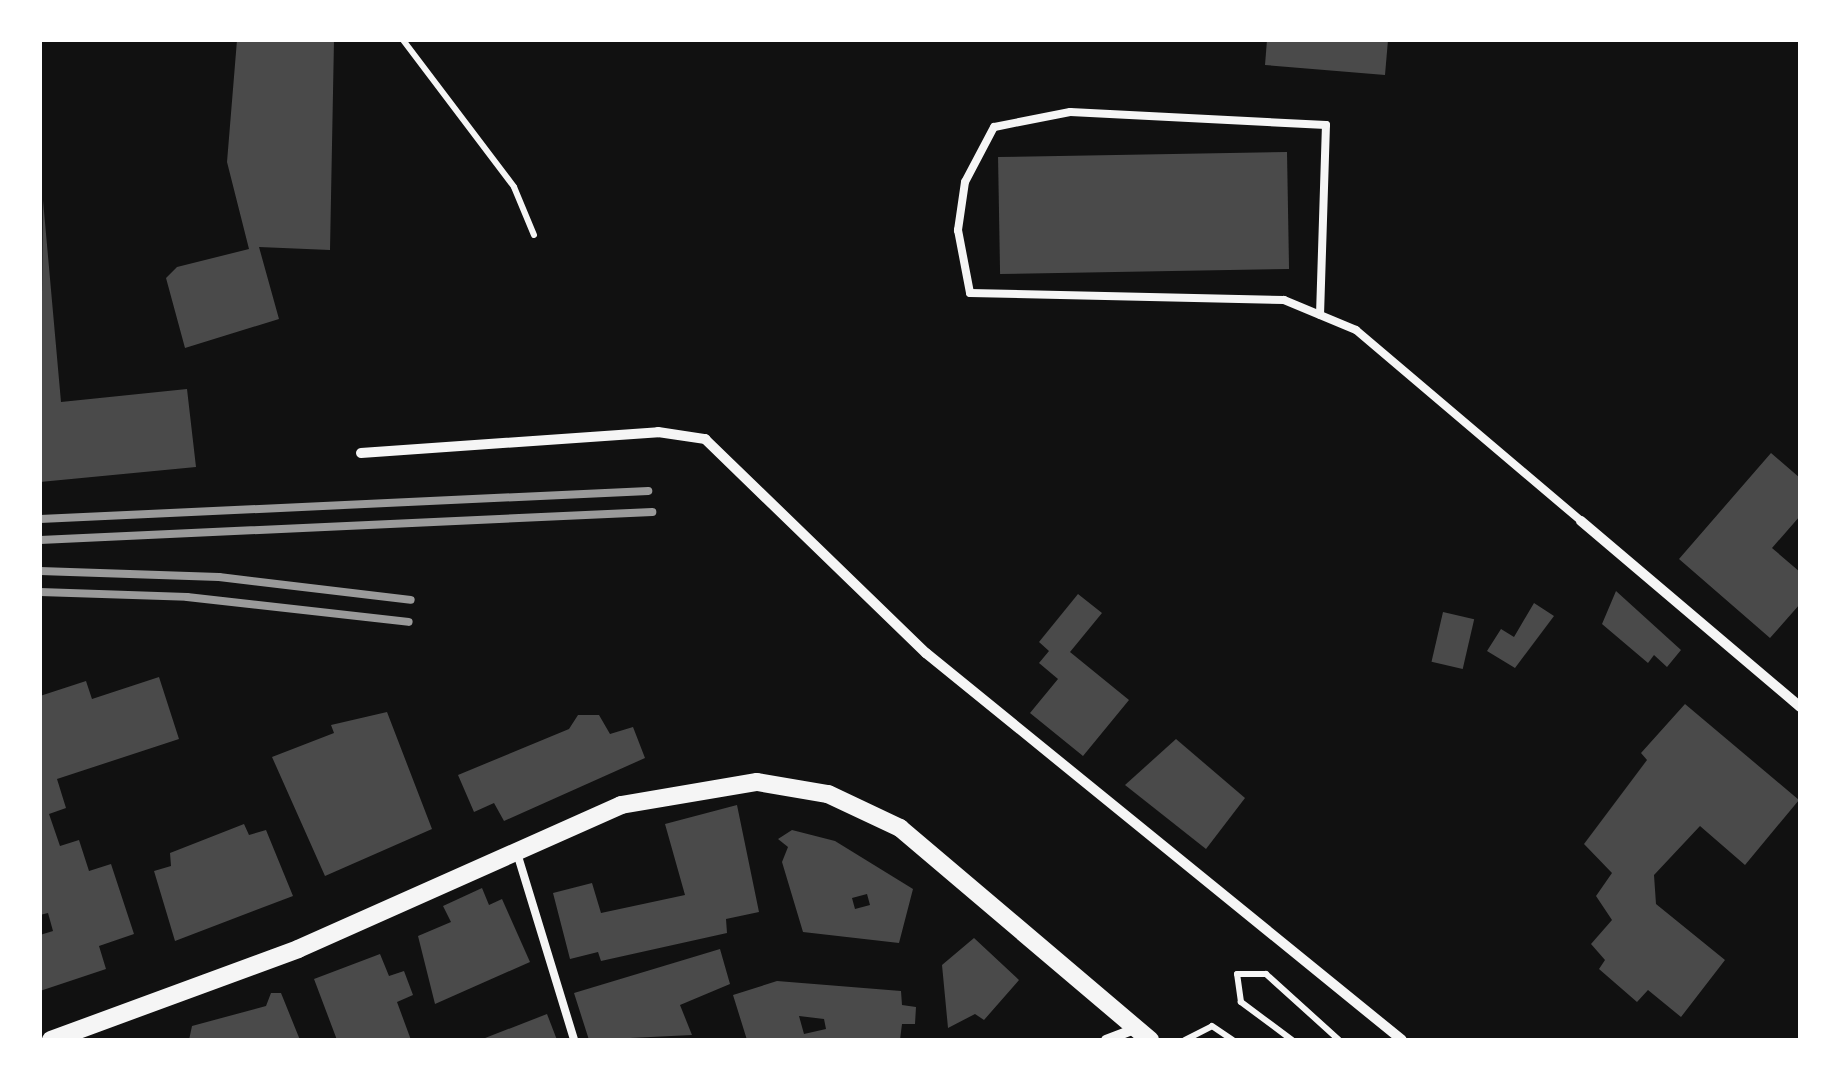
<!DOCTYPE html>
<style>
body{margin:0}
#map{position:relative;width:1840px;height:1080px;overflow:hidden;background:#111;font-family:"Sofia Sans Condensed",sans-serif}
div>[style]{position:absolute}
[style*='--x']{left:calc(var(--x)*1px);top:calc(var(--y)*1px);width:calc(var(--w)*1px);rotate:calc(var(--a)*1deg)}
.building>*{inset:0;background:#4a4a4a;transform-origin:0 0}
.path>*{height:6px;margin:-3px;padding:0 3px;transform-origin:3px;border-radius:3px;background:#f5f5f5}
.service>*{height:8px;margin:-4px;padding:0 4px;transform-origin:4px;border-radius:4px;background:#f5f5f5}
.minor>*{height:10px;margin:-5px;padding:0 5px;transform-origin:5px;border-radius:5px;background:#f5f5f5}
.tertiary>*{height:18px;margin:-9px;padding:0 9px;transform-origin:9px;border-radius:9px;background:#f5f5f5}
.rail>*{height:8px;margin:-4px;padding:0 4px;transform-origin:4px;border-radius:4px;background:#9a9a9a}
span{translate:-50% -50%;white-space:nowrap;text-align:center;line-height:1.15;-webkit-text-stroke:10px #fff;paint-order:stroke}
.frame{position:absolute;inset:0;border:42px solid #fff;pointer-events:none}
</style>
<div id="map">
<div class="building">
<i style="clip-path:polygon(237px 40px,334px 40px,330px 250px,259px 247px,279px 319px,185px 348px,166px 278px,177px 267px,249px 249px,227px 162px)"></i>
<i style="clip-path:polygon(1267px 40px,1388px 40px,1385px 75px,1265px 65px)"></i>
<i style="left:1287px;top:152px;width:117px;height:289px;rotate:89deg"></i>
<i style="clip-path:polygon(43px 200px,61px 402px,187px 389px,196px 467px,40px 482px)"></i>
<i style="clip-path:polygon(1771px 453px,1800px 478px,1800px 516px,1772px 548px,1800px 572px,1800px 604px,1770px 638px,1679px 559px)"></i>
<i style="clip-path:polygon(1616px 591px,1681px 650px,1667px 667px,1654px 655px,1648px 663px,1602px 624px)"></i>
<i style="clip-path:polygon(1078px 594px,1102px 613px,1070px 652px,1129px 700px,1083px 756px,1030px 713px,1058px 679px,1039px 663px,1049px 651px,1039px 642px)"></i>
<i style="clip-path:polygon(1534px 603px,1554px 616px,1515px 668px,1487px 651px,1501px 629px,1514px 637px)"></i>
<i style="left:1443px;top:612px;width:32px;height:51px;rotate:13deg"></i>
<i style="clip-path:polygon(159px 677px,179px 739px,57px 779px,66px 808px,49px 814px,60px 846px,79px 840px,89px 871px,111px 864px,134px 934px,99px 946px,106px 969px,40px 991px,40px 935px,53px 931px,48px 913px,40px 915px,40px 696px,86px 681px,92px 699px)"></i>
<i style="clip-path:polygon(1685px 704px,1799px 800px,1745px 865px,1700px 826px,1654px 875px,1656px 904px,1725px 960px,1681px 1017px,1648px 990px,1637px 1002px,1599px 969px,1605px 960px,1591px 944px,1612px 920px,1596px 896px,1612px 873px,1584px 844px,1647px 760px,1641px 753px)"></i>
<i style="clip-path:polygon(387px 712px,432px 829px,325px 876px,272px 757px,334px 733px,331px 725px)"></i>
<i style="clip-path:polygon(578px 715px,599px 715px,610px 734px,633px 727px,645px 758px,504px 821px,494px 803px,474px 812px,458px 775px,569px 729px)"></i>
<i style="clip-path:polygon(1176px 739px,1245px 798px,1206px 849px,1125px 785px)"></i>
<i style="clip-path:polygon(737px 805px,759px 912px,726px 919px,727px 933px,601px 961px,598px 952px,570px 959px,553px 893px,592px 883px,601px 913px,685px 895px,665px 824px)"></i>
<i style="clip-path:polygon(244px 824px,249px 835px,266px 830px,293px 896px,175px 941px,154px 871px,171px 866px,170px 853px)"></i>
<i style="clip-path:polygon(evenodd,792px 830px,835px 841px,913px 889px,899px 943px,803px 932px,782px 862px,788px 847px,778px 839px,792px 830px,867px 894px,870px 905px,855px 909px,852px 898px,867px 894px)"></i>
<i style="clip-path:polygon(482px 888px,489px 905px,502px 899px,530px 962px,435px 1004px,418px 936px,451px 922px,443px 906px)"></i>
<i style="clip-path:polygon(974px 938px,1019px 980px,984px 1020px,975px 1014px,948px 1028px,942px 965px)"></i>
<i style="clip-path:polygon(720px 949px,730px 984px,680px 1005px,692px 1035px,589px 1040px,574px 993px)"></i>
<i style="clip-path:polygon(380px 954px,389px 976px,404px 971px,413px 995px,397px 1002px,411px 1040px,337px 1040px,314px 979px)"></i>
<i style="clip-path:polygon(evenodd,777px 981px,901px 991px,902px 1005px,916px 1007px,915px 1024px,902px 1024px,900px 1040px,747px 1040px,733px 995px,777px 981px,799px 1016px,824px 1019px,826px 1029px,804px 1034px,799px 1016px)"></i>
<i style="clip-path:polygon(271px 993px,281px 993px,300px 1040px,189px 1040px,192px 1026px,266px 1006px)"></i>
<i style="clip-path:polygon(547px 1014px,557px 1040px,480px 1040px)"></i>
</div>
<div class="path">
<i style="--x:403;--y:40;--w:184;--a:52.9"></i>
<i style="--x:514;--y:187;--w:52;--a:67.4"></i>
<i style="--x:1185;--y:1040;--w:30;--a:-27"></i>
<i style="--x:1212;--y:1026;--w:25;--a:34"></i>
<i style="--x:1292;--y:1040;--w:64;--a:-143.3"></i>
<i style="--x:1241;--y:1002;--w:28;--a:-98"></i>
<i style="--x:1237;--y:974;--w:29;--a:0"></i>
<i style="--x:1266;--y:974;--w:98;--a:42.1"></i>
</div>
<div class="service">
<i style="--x:1320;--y:315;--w:190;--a:-88.2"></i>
<i style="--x:1326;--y:125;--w:256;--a:-177.1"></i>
<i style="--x:1070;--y:112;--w:77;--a:168.8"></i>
<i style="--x:994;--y:127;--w:62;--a:117.8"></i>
<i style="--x:965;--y:182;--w:49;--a:98.3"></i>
<i style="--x:958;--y:230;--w:64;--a:79.2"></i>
<i style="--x:970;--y:293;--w:314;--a:1.3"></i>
<i style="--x:1284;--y:300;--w:78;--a:22.6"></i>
<i style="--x:1356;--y:330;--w:295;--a:40.3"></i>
<i style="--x:517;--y:853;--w:195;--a:73"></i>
</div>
<div class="minor">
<i style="--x:361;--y:453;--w:298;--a:-4"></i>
<i style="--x:658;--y:432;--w:48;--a:8.5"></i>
<i style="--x:705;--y:439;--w:308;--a:44.1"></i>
<i style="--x:926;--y:653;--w:613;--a:39.11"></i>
<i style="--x:1581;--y:521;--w:287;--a:40.3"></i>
<i style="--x:1106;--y:1040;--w:33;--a:-21"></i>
</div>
<div class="tertiary">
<i style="--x:51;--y:1040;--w:263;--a:-20.2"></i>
<i style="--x:298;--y:949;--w:354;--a:-24"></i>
<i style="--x:621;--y:805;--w:138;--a:-9.6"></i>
<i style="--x:757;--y:782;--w:72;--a:9.6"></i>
<i style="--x:828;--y:794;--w:80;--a:25.3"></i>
<i style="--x:900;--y:828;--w:328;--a:40.3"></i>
</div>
<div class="rail">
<i style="--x:40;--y:519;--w:609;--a:-2.64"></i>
<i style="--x:40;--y:540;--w:613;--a:-2.62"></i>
<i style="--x:40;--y:571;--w:179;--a:1.9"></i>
<i style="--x:219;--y:577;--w:193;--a:6.8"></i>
<i style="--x:40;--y:592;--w:147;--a:1.9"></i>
<i style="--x:187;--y:597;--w:223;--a:6.4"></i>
</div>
<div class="frame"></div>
</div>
